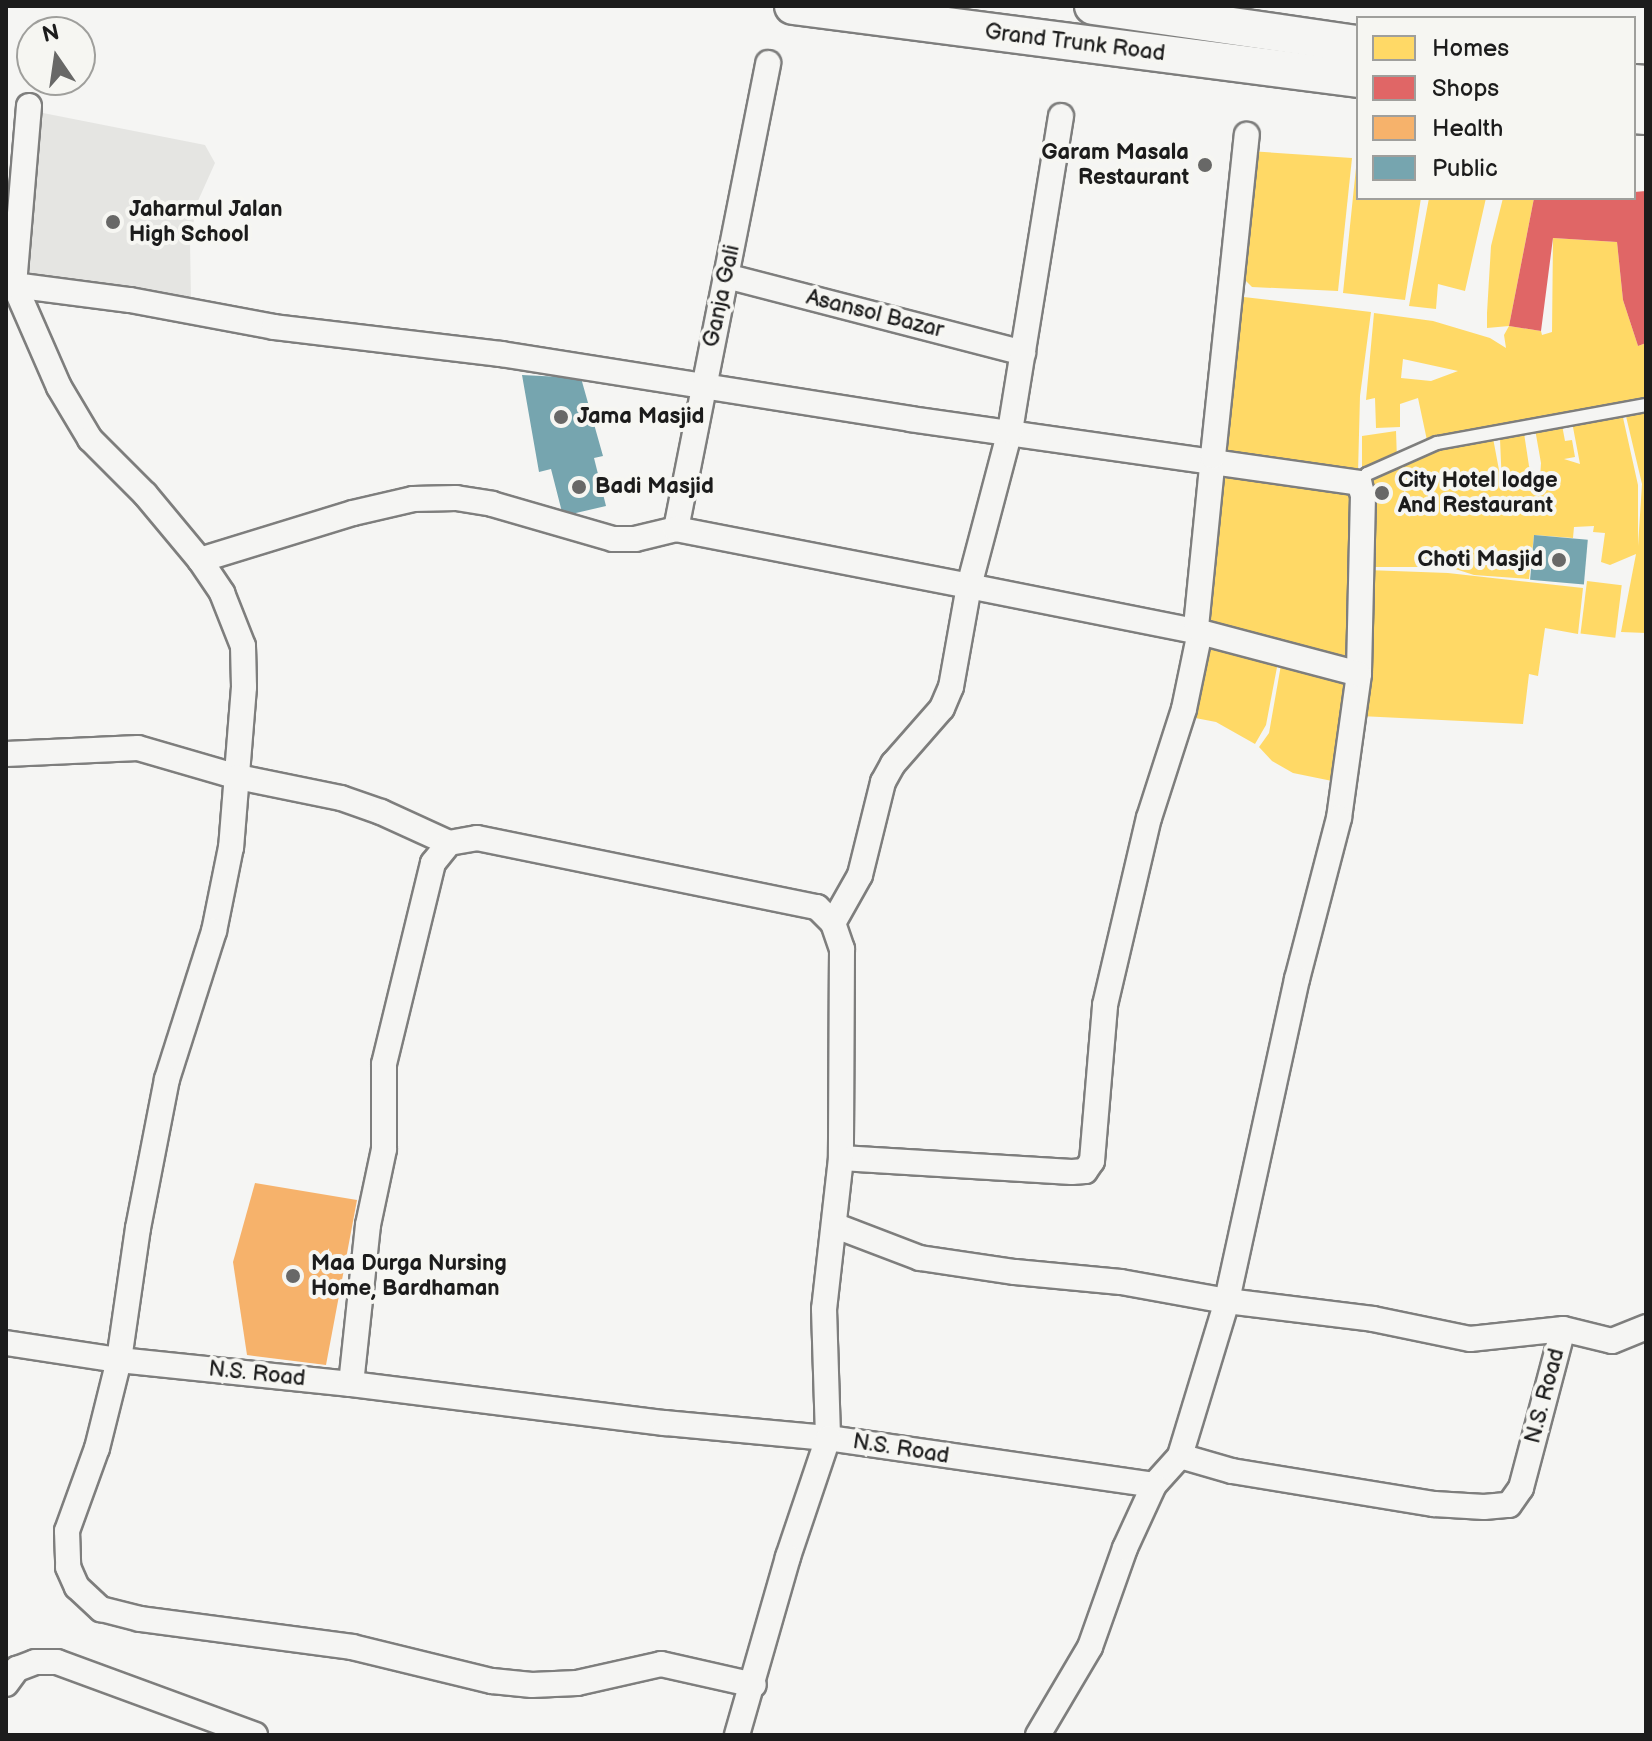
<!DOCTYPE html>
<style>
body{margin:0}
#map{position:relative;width:1652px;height:1741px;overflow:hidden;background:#f5f5f3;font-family:"Balsamiq Sans",sans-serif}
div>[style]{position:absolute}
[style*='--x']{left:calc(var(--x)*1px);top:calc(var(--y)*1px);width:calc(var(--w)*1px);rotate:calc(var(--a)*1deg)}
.built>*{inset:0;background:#e5e5e2}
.homes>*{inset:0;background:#ffd966;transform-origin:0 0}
.shops>*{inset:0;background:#e06666}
.health>*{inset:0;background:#f6b26b}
.public>*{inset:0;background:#76a5af;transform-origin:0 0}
.roads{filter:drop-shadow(2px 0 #7e7e7d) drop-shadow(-2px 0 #7e7e7d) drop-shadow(0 2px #7e7e7d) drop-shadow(0 -2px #7e7e7d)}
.lane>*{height:12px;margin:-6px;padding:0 6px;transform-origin:6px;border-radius:6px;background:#f5f5f3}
.street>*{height:24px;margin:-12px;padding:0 12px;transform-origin:12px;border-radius:12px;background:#f5f5f3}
.primary>*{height:36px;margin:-18px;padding:0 18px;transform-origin:18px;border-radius:18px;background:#f5f5f3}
.dots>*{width:22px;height:22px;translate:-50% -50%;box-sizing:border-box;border:4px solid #f6f6f2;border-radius:50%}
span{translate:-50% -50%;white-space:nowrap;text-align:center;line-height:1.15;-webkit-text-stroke:8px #f6f6f2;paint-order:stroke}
.street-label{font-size:22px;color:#1c1c1c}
.poi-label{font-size:22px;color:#1c1c1c;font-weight:700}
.right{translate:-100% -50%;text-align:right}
.left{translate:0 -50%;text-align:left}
.frame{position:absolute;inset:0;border:8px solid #1c1c1c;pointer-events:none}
.legend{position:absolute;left:1356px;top:16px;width:280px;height:184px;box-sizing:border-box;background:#f6f6f2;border:2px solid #9f9f9c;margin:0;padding:10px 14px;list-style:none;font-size:24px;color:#1c1c1c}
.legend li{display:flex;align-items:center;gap:16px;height:40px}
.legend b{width:40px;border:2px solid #9f9f9c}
.north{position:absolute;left:16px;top:16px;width:80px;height:80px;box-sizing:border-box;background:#f6f6f2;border:2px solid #9f9f9c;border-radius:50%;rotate:347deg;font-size:22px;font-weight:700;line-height:32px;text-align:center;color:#1c1c1c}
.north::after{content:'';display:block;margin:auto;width:28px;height:36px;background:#686867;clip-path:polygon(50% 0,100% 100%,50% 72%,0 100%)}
</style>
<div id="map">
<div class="built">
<i style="clip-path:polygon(43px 113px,205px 145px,215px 163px,197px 203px,190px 242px,191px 298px,26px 278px)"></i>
</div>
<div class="homes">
<i style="clip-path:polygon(1249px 151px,1352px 158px,1338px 291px,1252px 287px,1246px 281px,1242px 270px)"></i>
<i style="clip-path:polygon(1356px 168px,1358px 198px,1421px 198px,1405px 300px,1343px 293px)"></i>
<i style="clip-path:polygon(1429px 198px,1486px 198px,1465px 291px,1438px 284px,1436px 309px,1409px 306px)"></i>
<i style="clip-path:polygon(evenodd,1503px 198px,1534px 198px,1509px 326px,1541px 331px,1542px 335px,1552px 332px,1553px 238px,1617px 242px,1623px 300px,1638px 346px,1646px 343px,1646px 404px,1428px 445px,1418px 398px,1400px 404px,1400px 427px,1376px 428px,1375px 398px,1366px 400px,1374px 313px,1433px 321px,1490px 338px,1506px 348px,1504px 335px,1509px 326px,1487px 328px,1487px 313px,1491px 246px,1503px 198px,1403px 359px,1458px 371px,1431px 381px,1401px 378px,1403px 359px)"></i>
<i style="clip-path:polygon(1235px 296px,1371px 312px,1360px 396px,1358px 473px,1215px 458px)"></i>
<i style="clip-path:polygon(1646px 407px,1646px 633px,1621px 632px,1636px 554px,1610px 565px,1601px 562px,1605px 533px,1593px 532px,1594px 526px,1574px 527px,1573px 538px,1534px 535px,1529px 579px,1474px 575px,1449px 567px,1368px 567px,1367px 476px,1442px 443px,1493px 438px,1502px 486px,1500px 439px,1524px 433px,1529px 466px,1539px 494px,1541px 463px,1535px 429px,1562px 425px,1565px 441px,1572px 440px,1575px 457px,1564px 459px,1580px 464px,1572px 422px,1622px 413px,1638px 485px,1638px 546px,1642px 484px,1625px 412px)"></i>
<i style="clip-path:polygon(1396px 431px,1397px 460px,1362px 475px,1362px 436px)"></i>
<i style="clip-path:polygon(1221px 471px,1356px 488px,1349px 657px,1204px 626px)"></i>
<i style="clip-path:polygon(1367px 570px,1448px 573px,1583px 588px,1578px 634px,1545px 628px,1538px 676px,1529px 674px,1523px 724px,1360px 716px)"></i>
<i style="left:1587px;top:581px;width:35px;height:53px;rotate:7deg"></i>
<i style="clip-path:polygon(1200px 642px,1250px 652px,1251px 658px,1278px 662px,1266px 725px,1255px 744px,1216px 722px,1185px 716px)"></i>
<i style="clip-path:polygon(1282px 659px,1346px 670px,1349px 726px,1337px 782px,1293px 773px,1272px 761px,1259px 747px,1269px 733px)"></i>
</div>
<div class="shops">
<i style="clip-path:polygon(1646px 191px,1646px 343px,1638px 346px,1623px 300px,1617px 242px,1553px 238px,1541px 331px,1509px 326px,1534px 198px,1634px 198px,1634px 192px)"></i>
</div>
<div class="health">
<i style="clip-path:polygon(255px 1183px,357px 1200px,326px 1365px,247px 1355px,233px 1262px)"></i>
</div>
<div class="public">
<i style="clip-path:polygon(522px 375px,581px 378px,603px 456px,594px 458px,606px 506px,563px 516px,551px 469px,539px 472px)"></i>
<i style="left:1534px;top:535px;width:54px;height:45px;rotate:5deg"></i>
</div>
<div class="roads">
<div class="lane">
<i style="--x:1359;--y:483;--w:12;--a:-48"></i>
<i style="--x:1367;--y:474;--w:77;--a:-23.9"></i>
<i style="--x:1437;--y:443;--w:212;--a:-10.3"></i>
</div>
<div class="street">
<i style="--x:29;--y:106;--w:179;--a:94.8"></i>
<i style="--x:14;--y:284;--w:112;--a:66.4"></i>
<i style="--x:59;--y:387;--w:61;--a:59.2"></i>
<i style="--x:90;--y:439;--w:78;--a:45"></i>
<i style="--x:145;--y:494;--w:86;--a:50.2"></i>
<i style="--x:200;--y:560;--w:40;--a:56"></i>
<i style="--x:222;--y:593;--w:57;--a:68.4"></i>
<i style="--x:243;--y:646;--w:41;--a:88.6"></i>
<i style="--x:244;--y:687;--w:161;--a:94.6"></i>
<i style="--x:231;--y:847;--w:86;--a:101.4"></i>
<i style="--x:214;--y:931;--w:155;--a:107.6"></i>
<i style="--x:167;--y:1079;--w:152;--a:101"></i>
<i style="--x:138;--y:1228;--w:133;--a:98.2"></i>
<i style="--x:119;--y:1360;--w:91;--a:104"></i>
<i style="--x:97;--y:1448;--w:88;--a:109.9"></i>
<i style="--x:67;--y:1531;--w:36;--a:88"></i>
<i style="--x:68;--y:1567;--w:22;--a:66"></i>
<i style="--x:77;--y:1587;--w:33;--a:43"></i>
<i style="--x:101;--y:1609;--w:40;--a:14.4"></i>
<i style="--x:140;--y:1619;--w:214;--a:7.5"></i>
<i style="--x:352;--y:1647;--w:144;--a:13.7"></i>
<i style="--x:492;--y:1681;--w:40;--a:5.7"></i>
<i style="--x:532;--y:1685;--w:45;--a:-2.5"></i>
<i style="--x:577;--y:1683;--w:86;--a:-12.7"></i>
<i style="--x:661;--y:1664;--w:95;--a:12.7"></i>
<i style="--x:726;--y:276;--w:307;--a:14.5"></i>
<i style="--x:6;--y:284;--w:125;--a:7.4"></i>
<i style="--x:130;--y:300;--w:147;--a:10.6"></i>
<i style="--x:274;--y:327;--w:229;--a:6.8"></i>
<i style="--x:501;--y:354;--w:414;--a:9"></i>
<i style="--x:910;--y:419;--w:454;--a:8.1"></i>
<i style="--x:1359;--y:483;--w:13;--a:72"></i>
<i style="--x:1363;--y:495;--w:179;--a:91.3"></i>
<i style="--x:1359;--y:674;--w:145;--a:97.9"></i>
<i style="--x:1339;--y:818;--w:166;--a:104.6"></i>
<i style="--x:1297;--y:979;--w:330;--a:102.3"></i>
<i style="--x:1227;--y:1301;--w:162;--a:106.9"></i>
<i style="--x:676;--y:529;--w:475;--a:-78.8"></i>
<i style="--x:200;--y:560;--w:160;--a:-17.1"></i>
<i style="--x:353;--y:513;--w:62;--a:-13.1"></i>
<i style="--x:413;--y:499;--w:43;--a:-1.3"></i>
<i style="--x:456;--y:498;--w:36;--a:9"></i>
<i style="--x:492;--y:504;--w:126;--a:16.1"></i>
<i style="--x:613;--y:539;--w:22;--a:0"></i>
<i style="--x:635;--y:539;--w:42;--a:-13.7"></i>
<i style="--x:676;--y:529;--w:298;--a:11"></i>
<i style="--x:969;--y:586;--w:236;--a:11.3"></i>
<i style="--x:1200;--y:632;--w:164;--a:14.8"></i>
<i style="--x:6;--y:754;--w:132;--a:-2.6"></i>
<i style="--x:138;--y:748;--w:104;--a:16.2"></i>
<i style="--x:238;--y:777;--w:105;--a:11.5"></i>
<i style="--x:341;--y:798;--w:42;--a:19.3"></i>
<i style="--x:381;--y:812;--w:75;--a:24.5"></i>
<i style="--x:833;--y:923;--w:55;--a:-60.6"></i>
<i style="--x:860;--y:875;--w:96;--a:-76.1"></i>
<i style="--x:883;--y:782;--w:21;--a:-61"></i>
<i style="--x:893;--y:764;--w:74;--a:-48.8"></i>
<i style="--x:942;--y:708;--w:23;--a:-67"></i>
<i style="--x:951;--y:687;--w:103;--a:-79.9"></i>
<i style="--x:969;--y:586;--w:160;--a:-75.2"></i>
<i style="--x:1010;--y:431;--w:319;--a:-80.8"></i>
<i style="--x:841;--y:1158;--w:231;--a:3.5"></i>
<i style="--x:1072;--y:1172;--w:13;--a:-4"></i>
<i style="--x:1085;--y:1171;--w:12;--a:-55"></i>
<i style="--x:1092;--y:1161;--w:157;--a:-85.2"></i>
<i style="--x:1105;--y:1005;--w:192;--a:-76.8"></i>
<i style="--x:1149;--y:818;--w:114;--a:-72.2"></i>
<i style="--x:1184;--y:709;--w:79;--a:-78.3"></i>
<i style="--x:1200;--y:632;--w:6;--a:-129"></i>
<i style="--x:1196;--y:627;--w:172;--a:-84.3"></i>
<i style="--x:1213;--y:456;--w:323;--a:-84"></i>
<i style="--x:836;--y:1226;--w:90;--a:20.9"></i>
<i style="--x:920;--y:1258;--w:96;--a:8.4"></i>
<i style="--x:1015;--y:1272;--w:106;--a:5.4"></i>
<i style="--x:1121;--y:1282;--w:108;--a:10.2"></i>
<i style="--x:1227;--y:1301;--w:147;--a:7"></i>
<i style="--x:1373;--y:1319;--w:99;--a:11.7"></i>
<i style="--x:1470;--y:1339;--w:94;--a:-6.1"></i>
<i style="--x:6;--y:1343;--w:114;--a:8.6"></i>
<i style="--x:119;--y:1360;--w:233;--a:5.9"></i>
<i style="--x:351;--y:1384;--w:316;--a:7.1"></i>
<i style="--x:665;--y:1423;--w:164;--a:5.3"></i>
<i style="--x:828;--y:1438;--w:329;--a:8.2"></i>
<i style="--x:1154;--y:1485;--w:39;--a:-48"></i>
<i style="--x:1180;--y:1456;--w:54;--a:16.1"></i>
<i style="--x:1232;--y:1471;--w:205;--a:9.3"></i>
<i style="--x:1434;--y:1504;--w:50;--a:3.4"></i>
<i style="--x:1484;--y:1507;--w:25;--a:-5"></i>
<i style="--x:1509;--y:1505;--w:21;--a:-55"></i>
<i style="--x:1521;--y:1488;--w:164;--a:-75.2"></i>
<i style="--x:1563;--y:1329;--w:50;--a:13.8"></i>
<i style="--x:1612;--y:1341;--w:37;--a:-22"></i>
<i style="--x:351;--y:1384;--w:160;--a:-83.9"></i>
<i style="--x:368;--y:1225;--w:78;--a:-78.1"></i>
<i style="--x:384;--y:1149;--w:85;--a:-90"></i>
<i style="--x:384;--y:1064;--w:207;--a:-76.3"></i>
<i style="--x:433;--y:863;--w:26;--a:-51"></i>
<i style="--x:449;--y:843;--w:28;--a:-10"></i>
<i style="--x:477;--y:838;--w:347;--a:11.5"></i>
<i style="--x:817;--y:907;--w:23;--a:45"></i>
<i style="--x:833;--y:923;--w:28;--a:71"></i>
<i style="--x:842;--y:949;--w:209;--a:90.3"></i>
<i style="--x:841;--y:1158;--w:152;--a:96.4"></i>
<i style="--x:824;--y:1309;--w:129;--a:88.2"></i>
<i style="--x:828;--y:1438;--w:126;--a:108.6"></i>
<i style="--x:788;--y:1557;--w:185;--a:106"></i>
<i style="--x:6;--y:1684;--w:19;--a:-54"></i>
<i style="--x:17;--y:1669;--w:19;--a:-21"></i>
<i style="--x:35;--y:1662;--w:22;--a:0"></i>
<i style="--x:57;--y:1662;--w:211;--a:20.2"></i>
<i style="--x:1038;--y:1735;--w:102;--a:-59.4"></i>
<i style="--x:1090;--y:1647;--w:105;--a:-70.5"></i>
<i style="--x:1125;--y:1548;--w:69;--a:-65.3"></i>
</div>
<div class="primary">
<i style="--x:793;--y:6;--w:570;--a:7.36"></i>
<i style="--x:1093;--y:6;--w:268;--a:8.2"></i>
<i style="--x:1634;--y:83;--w:12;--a:5"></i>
<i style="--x:1634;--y:115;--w:12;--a:5"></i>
</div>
</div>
<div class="dots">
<i style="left:1205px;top:165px;background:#686867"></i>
<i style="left:113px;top:222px;background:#686867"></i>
<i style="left:561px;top:417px;background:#686867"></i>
<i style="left:579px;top:487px;background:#686867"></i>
<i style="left:1382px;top:493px;background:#686867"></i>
<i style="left:1559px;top:560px;background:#686867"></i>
<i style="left:293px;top:1276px;background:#686867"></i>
</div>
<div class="street-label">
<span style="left:1075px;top:43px;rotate:7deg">Grand Trunk Road</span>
<span style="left:722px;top:296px;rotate:-78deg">Ganja Gali</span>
<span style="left:875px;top:314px;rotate:14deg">Asansol Bazar</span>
<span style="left:257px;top:1374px;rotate:6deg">N.S. Road</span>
<span style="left:1545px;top:1396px;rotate:-75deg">N.S. Road</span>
<span style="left:901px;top:1449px;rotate:9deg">N.S. Road</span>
</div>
<div class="poi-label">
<span class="right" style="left:1189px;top:165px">Garam Masala<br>Restaurant</span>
<span class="left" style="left:129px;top:222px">Jaharmul Jalan<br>High School</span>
<span class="left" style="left:577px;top:417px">Jama Masjid</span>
<span class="left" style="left:1398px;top:493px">City Hotel lodge<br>And Restaurant</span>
<span class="left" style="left:595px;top:487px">Badi Masjid</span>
<span class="right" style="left:1543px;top:560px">Choti Masjid</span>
<span class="left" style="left:311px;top:1276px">Maa Durga Nursing<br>Home, Bardhaman</span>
</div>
<div class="frame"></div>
<ul class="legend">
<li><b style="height:22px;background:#ffd966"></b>Homes</li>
<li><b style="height:22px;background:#e06666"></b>Shops</li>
<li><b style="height:22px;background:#f6b26b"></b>Health</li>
<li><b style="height:22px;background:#76a5af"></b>Public</li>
</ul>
<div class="north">N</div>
</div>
